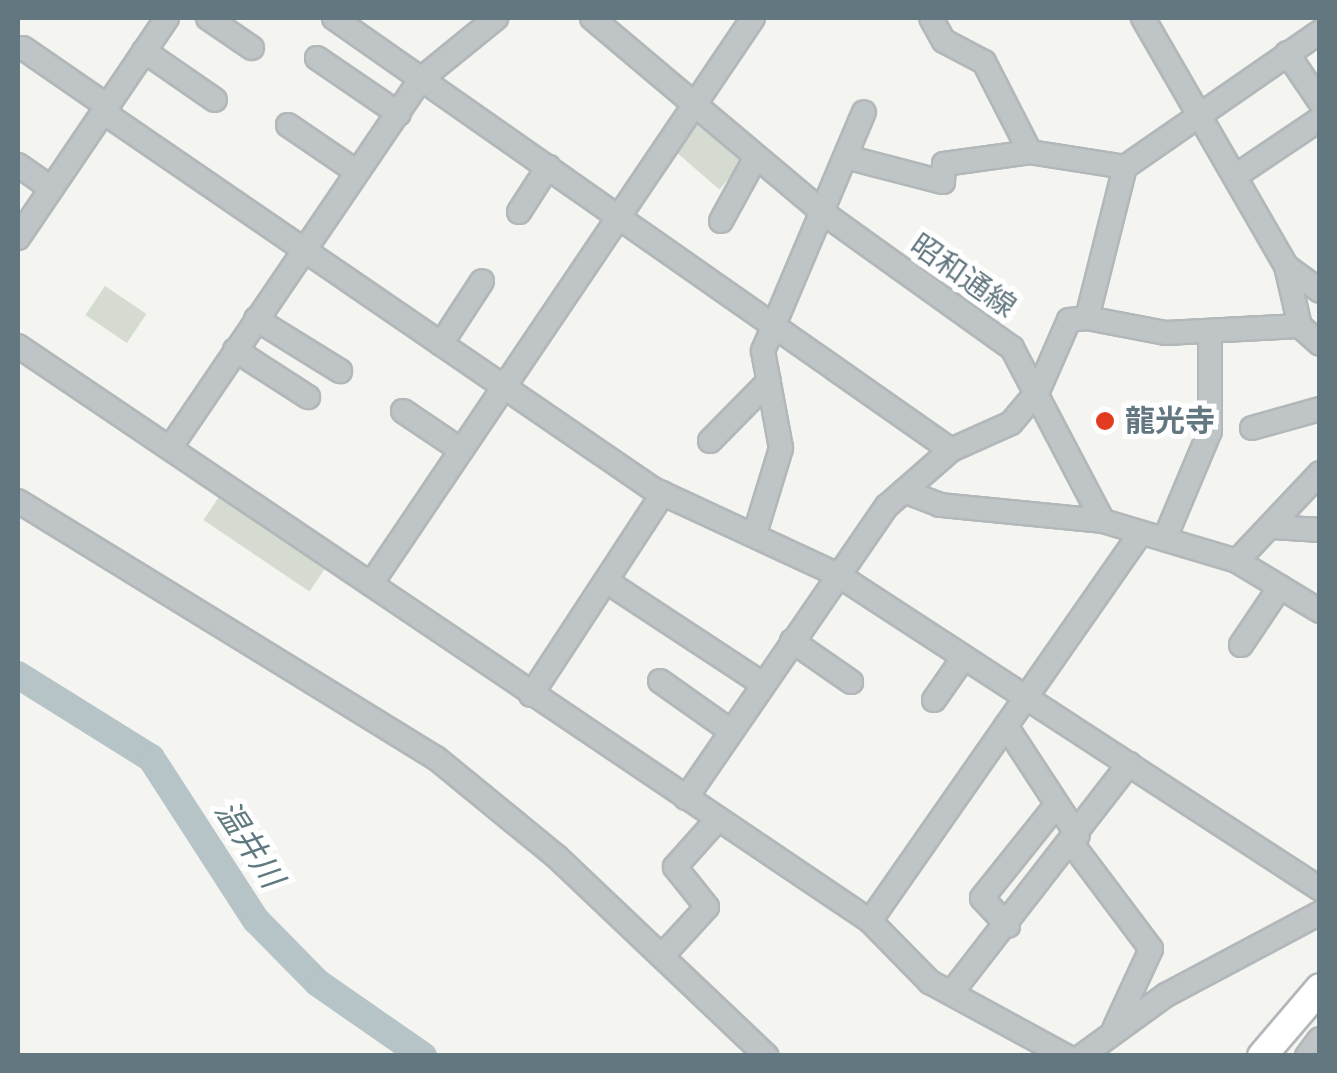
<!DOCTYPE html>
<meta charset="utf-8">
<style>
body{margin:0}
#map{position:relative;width:1337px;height:1073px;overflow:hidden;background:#f4f4f0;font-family:Rubik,"Noto Sans JP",sans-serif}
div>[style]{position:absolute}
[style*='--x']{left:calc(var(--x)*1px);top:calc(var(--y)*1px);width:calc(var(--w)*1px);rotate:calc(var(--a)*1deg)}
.green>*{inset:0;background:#d6dbd1;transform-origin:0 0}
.river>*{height:28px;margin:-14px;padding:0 14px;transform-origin:14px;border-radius:14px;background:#b6c4c7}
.roads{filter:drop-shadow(2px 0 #b2b7ba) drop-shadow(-2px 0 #b2b7ba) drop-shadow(0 2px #b2b7ba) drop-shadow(0 -2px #b2b7ba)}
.minor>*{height:22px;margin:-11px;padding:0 11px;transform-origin:11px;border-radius:11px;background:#bfc4c6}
.major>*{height:28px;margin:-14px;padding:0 14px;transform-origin:14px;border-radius:14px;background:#fff}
.dots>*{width:28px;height:28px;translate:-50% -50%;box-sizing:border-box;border:5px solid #fff;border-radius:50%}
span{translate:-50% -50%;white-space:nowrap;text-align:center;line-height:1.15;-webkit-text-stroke:10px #fff;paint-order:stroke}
.street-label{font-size:30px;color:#637781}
.poi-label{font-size:30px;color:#637781;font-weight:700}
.left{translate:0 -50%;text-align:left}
.water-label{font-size:32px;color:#5f7a7f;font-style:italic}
.frame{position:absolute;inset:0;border:20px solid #637781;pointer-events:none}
</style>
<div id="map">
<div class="green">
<i style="left:698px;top:118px;width:63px;height:40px;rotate:41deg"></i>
<i style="left:105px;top:286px;width:50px;height:35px;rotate:34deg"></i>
<i style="left:223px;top:491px;width:128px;height:35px;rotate:34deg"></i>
</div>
<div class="river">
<i style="--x:18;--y:675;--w:157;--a:32"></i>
<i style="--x:151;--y:758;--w:193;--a:57.1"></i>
<i style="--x:256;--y:920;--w:88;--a:45.5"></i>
<i style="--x:318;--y:983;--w:128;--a:34.8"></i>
</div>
<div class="roads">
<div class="minor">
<i style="--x:208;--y:18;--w:53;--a:34.3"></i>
<i style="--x:334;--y:18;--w:753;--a:35"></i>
<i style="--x:592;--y:18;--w:306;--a:40.1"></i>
<i style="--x:826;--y:215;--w:229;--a:35.6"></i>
<i style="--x:1012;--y:348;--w:195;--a:62.3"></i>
<i style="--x:1103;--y:521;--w:140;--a:16.6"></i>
<i style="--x:1237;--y:561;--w:97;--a:31.1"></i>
<i style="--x:931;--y:18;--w:26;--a:61"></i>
<i style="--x:944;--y:41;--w:45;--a:27.7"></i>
<i style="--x:984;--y:62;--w:101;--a:62.9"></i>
<i style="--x:1143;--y:18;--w:286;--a:60"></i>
<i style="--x:1286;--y:266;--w:42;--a:36.3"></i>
<i style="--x:23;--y:48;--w:102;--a:34.6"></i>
<i style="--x:144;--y:51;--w:86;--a:34.6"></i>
<i style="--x:1287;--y:53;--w:59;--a:56"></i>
<i style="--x:317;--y:58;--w:99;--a:34.3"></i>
<i style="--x:103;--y:112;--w:667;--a:34.43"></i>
<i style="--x:653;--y:489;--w:204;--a:24.9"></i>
<i style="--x:838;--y:575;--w:575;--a:33.08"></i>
<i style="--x:288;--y:125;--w:83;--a:34.3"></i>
<i style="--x:846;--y:157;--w:100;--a:14.5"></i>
<i style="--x:943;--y:182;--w:18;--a:-87"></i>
<i style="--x:944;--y:164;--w:87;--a:-7.9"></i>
<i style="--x:1030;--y:152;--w:96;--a:9"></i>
<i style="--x:18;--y:165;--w:40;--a:34.9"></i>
<i style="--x:1237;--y:175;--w:100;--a:-34"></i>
<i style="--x:519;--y:212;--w:54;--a:-57.2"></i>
<i style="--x:721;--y:221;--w:73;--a:-61.3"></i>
<i style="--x:18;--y:238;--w:266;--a:-55.9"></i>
<i style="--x:1286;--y:266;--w:62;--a:76.9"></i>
<i style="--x:1300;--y:326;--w:27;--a:42"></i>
<i style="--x:1087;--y:318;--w:80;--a:10.8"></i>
<i style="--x:1166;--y:333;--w:134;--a:-3"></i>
<i style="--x:256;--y:319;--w:99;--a:31.8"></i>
<i style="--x:441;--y:344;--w:75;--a:-56.9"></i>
<i style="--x:18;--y:346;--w:1028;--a:34.01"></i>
<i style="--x:870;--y:921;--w:86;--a:45.5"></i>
<i style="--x:930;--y:982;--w:155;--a:28.6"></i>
<i style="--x:235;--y:350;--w:87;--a:32.8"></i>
<i style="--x:403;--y:411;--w:70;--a:33.9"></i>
<i style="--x:1252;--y:428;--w:71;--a:-15.6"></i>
<i style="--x:710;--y:441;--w:84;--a:-45.5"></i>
<i style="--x:170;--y:448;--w:446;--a:-55.8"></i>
<i style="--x:421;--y:79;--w:97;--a:-39.1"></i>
<i style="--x:904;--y:491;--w:39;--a:21"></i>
<i style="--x:940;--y:505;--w:164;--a:5.6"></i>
<i style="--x:18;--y:501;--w:491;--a:31.6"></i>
<i style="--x:436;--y:758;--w:156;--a:39.3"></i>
<i style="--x:557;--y:857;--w:289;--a:43.5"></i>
<i style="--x:1273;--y:527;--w:47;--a:3.7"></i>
<i style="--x:756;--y:530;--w:86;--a:-73"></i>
<i style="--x:781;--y:448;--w:99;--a:-100.5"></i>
<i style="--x:763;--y:351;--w:259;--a:-67.1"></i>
<i style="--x:1165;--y:538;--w:116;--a:-67.2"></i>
<i style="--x:1210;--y:431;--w:99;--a:-90"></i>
<i style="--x:1237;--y:561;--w:121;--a:-46.7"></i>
<i style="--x:606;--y:581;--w:188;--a:33.3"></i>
<i style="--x:371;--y:584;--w:683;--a:-55.98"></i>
<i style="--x:792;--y:641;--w:72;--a:34.8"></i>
<i style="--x:1241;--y:645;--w:70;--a:-56.1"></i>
<i style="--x:660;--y:681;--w:87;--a:35.2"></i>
<i style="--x:531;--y:695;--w:241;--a:-56.8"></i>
<i style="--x:934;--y:700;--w:52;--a:-55.1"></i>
<i style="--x:1006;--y:726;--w:131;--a:56.8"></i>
<i style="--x:686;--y:798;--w:354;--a:-55.5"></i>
<i style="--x:887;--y:506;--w:85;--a:-41.2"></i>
<i style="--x:951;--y:450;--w:66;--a:-24.2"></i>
<i style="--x:1011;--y:423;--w:42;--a:-49.8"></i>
<i style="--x:1038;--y:391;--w:77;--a:-66.4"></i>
<i style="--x:1069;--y:320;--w:18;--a:-6"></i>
<i style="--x:1087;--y:318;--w:156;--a:-75.9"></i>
<i style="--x:1125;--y:167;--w:237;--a:-34.7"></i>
<i style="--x:1073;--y:845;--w:130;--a:53.1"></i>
<i style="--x:1151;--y:949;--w:88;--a:114.8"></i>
<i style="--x:870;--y:921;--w:473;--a:-55.1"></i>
<i style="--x:1008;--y:926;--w:38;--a:-133"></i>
<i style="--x:982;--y:898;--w:115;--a:-51.3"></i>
<i style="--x:663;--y:955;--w:65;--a:-47.5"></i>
<i style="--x:707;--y:907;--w:51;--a:-128.7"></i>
<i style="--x:675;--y:867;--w:63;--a:-48.2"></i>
<i style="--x:952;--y:992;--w:289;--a:-52.2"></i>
<i style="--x:1082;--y:1056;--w:104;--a:-36"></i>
<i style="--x:1166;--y:995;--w:174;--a:-28"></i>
<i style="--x:1307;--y:1056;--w:21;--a:-53"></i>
</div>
<div class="major">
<i style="--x:1262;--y:1056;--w:89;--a:-49.5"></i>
</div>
</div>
<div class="dots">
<i style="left:1105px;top:421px;background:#e33b21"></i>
</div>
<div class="street-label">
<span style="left:963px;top:276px;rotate:35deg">昭和通線</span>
</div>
<div class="poi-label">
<span class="left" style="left:1125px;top:421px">龍光寺</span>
</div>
<div class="water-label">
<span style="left:249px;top:844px;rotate:57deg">温井川</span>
</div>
<div class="frame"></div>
</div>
